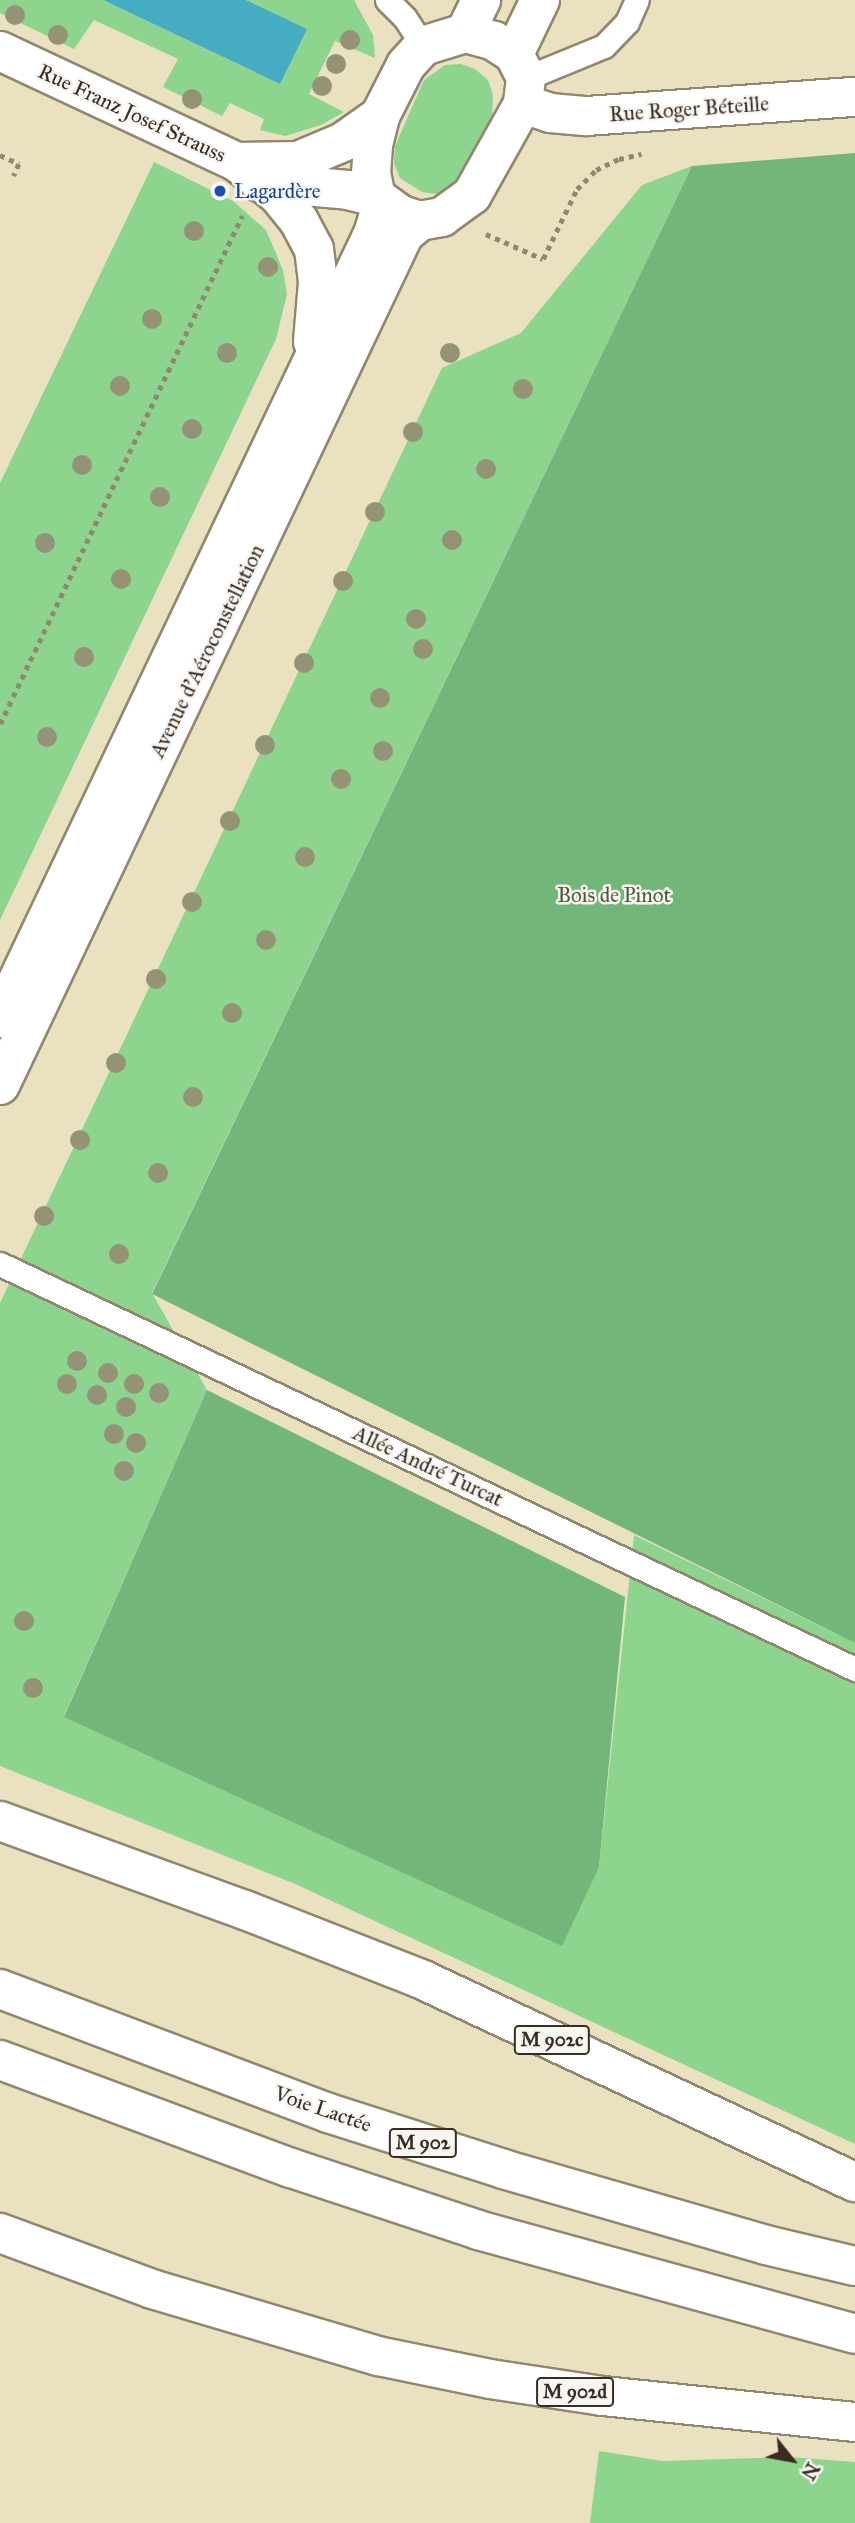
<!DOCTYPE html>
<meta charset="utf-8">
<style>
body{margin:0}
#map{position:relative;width:855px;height:2523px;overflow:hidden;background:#eae1c0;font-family:"IM FELL Great Primer",serif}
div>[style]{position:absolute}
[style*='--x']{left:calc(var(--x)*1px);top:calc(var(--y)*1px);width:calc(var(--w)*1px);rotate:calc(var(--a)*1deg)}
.green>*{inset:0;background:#8dd48f}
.forest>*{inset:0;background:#72b67a}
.water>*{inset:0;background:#45acc4}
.path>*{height:4.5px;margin-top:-2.25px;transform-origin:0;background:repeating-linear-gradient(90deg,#92866f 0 5px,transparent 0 10px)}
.roads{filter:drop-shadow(2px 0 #92866f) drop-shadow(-2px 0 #92866f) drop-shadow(0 2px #92866f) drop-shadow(0 -2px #92866f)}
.lane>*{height:23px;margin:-11.5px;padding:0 11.5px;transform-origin:11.5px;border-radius:11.5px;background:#fff}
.street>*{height:38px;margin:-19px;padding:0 19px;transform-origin:19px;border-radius:19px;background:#fff}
.secondary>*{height:38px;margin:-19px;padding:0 19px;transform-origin:19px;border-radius:19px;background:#fff}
.highway>*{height:38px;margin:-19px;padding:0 19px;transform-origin:19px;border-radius:19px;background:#fff}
.trees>*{width:20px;height:20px;margin:-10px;border-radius:50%;background:#959376}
.dots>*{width:19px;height:19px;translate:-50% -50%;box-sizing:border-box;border:4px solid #f6f6f2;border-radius:50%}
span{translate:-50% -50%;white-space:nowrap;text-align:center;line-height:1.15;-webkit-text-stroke:5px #f6f6f2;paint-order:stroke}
.shield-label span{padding:2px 5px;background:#f6f6f2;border:2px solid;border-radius:5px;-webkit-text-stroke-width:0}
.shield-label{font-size:19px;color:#3b2a1e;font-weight:700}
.street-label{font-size:21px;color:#3b2a1e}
.transit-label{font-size:21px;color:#164399}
.left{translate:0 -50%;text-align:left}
.park-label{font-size:21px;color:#50543a}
.north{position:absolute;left:757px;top:2425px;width:70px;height:70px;-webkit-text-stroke:5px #f6f6f2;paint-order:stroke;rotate:121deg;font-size:19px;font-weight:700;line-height:28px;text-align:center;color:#3b2a1e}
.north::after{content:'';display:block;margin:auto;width:24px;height:32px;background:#3b2a1e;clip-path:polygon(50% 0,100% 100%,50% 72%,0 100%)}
</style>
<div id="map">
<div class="green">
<i style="clip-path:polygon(0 0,103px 0,280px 84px,306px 29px,246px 0,354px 0,373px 35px,375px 58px,335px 41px,309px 94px,344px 112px,321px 125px,285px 136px,260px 130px,264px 119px,230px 103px,222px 116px,163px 87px,178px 59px,94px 20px,74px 49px,0 13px)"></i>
<i style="clip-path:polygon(461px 64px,475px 69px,488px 80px,493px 95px,492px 115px,461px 178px,447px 190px,435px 194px,422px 192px,400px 178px,394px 164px,395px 146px,424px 80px,445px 65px)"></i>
<i style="clip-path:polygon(154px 162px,233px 201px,266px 230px,283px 270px,287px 294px,276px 339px,0 920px,0 483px)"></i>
<i style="clip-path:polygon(692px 166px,152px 1293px,207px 1390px,64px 1716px,599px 1867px,634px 1535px,855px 1643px,855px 2144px,293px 1883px,0 1766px,0 1303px,442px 368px,521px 333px,642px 185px)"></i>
<i style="clip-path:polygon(599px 2451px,663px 2461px,790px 2457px,855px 2462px,855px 2523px,590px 2523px)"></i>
</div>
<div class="forest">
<i style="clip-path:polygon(855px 153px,855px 1643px,152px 1294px,692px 166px)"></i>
<i style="clip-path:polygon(207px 1390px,625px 1597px,599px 1867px,562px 1946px,64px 1717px)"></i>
</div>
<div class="water">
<i style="clip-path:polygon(103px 0,246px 0,307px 29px,280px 84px)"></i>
</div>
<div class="path">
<i style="--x:0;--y:155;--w:21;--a:25"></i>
<i style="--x:19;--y:164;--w:13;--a:113"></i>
<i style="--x:486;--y:234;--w:62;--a:23.7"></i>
<i style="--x:543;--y:259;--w:78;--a:-64.1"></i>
<i style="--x:577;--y:189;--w:27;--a:-45"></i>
<i style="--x:596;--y:170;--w:25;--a:-26"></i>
<i style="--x:619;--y:159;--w:23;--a:-13"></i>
<i style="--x:0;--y:724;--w:563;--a:-64.53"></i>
</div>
<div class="roads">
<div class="lane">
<i style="--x:387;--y:0;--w:25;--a:45"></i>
<i style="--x:405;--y:18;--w:33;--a:57"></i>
<i style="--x:526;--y:78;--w:84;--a:-22.3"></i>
<i style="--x:604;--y:46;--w:33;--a:-46"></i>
<i style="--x:627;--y:22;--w:24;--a:-66"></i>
<i style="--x:0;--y:1264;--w:946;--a:25.35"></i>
</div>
<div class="street">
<i style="--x:465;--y:33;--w:37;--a:-64"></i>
<i style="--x:514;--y:54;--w:60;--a:-64.3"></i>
</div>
<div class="secondary">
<i style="--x:465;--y:33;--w:30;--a:15"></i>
<i style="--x:494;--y:41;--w:24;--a:33"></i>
<i style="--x:514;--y:54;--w:27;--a:63"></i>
<i style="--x:526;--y:78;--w:26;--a:97"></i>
<i style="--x:523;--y:104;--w:104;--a:119.3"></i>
<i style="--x:472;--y:195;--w:37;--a:144"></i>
<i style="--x:442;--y:217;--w:22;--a:170"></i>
<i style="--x:420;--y:221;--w:20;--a:-162"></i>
<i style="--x:401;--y:215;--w:31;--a:-144"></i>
<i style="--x:376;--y:197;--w:24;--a:-102"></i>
<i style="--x:371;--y:174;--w:29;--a:-86"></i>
<i style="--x:373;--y:145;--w:30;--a:-76"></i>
<i style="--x:380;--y:116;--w:57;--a:-63"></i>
<i style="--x:406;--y:65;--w:25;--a:-48"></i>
<i style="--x:423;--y:46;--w:44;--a:-17.2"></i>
<i style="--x:0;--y:51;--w:262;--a:25.1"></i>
<i style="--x:237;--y:162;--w:61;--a:-0.9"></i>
<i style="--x:298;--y:161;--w:49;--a:-22.9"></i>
<i style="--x:343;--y:142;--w:45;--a:-35.1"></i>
<i style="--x:523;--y:104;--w:28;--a:18"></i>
<i style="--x:550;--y:113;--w:37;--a:5"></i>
<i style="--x:587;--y:116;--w:269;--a:-4.1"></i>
<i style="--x:237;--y:162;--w:53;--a:38.8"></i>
<i style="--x:278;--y:195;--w:33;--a:51"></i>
<i style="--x:299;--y:221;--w:32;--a:62"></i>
<i style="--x:314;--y:249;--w:33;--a:83"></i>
<i style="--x:318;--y:282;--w:60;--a:94.8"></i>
<i style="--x:259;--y:182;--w:89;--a:5.1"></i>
<i style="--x:348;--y:190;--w:29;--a:14"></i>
<i style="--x:0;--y:1018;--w:868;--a:-64.56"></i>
<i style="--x:373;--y:234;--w:31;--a:-73"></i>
<i style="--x:0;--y:1085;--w:942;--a:-64.6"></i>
<i style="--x:404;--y:234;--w:21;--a:-39"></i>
</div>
<div class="highway">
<i style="--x:0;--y:1821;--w:261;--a:20"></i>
<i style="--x:245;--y:1910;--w:189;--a:21.4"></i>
<i style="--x:421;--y:1979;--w:479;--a:25.1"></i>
<i style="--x:0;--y:1989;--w:351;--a:20.7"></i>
<i style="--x:328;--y:2113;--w:184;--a:17.7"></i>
<i style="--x:503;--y:2169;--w:274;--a:16.1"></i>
<i style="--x:766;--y:2245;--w:91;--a:13.3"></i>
<i style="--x:0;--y:2060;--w:310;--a:20.4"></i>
<i style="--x:291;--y:2168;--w:197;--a:18.3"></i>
<i style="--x:478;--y:2230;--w:391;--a:15.4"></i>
<i style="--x:0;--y:2233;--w:162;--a:20.2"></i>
<i style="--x:152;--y:2289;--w:236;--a:16.5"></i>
<i style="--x:378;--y:2356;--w:114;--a:11.6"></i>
<i style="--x:490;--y:2379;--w:114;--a:8.6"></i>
<i style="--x:603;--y:2396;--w:253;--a:5.9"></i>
</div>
</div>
<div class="trees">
<i style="left:15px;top:15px"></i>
<i style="left:58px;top:35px"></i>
<i style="left:350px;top:40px"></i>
<i style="left:336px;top:64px"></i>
<i style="left:322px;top:86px"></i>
<i style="left:192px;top:99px"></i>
<i style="left:194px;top:231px"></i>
<i style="left:268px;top:267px"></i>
<i style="left:152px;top:319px"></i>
<i style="left:227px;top:353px"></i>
<i style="left:450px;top:353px"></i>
<i style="left:120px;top:386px"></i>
<i style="left:523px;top:389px"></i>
<i style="left:192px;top:429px"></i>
<i style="left:413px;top:432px"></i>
<i style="left:82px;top:465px"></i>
<i style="left:486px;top:469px"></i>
<i style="left:160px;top:497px"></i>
<i style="left:375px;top:512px"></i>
<i style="left:452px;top:540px"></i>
<i style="left:45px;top:543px"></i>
<i style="left:121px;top:579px"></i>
<i style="left:343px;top:581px"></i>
<i style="left:416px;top:619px"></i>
<i style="left:423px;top:649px"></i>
<i style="left:84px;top:657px"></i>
<i style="left:304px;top:663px"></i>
<i style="left:380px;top:698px"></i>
<i style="left:47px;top:737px"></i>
<i style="left:265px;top:745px"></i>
<i style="left:383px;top:751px"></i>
<i style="left:341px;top:779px"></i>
<i style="left:230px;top:821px"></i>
<i style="left:305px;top:857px"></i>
<i style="left:192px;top:902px"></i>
<i style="left:266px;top:940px"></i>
<i style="left:156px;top:979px"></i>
<i style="left:232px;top:1013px"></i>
<i style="left:116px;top:1063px"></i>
<i style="left:193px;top:1097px"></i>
<i style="left:80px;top:1140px"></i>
<i style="left:158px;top:1173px"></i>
<i style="left:44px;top:1216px"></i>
<i style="left:119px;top:1254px"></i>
<i style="left:77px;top:1361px"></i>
<i style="left:108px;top:1373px"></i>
<i style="left:67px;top:1384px"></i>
<i style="left:134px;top:1384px"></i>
<i style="left:159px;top:1393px"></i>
<i style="left:97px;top:1395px"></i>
<i style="left:126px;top:1407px"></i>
<i style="left:114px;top:1434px"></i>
<i style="left:136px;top:1443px"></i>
<i style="left:124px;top:1471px"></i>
<i style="left:24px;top:1621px"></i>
<i style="left:33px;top:1688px"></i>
</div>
<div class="dots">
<i style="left:220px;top:191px;background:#1a4fb4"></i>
</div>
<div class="shield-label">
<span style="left:552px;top:2040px">M 902c</span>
<span style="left:423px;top:2143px">M 902</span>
<span style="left:575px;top:2392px">M 902d</span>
</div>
<div class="street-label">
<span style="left:689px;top:109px;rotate:-4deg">Rue Roger Béteille</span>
<span style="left:132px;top:113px;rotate:25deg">Rue Franz Josef Strauss</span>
<span style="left:207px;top:651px;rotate:-64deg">Avenue d'Aéroconstellation</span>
<span style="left:428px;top:1466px;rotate:25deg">Allée André Turcat</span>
<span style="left:323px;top:2109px;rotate:19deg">Voie Lactée</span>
</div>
<div class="transit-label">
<span class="left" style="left:234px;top:191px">Lagardère</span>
</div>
<div class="park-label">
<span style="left:614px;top:895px">Bois de Pinot</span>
</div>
<div class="north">N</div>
</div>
